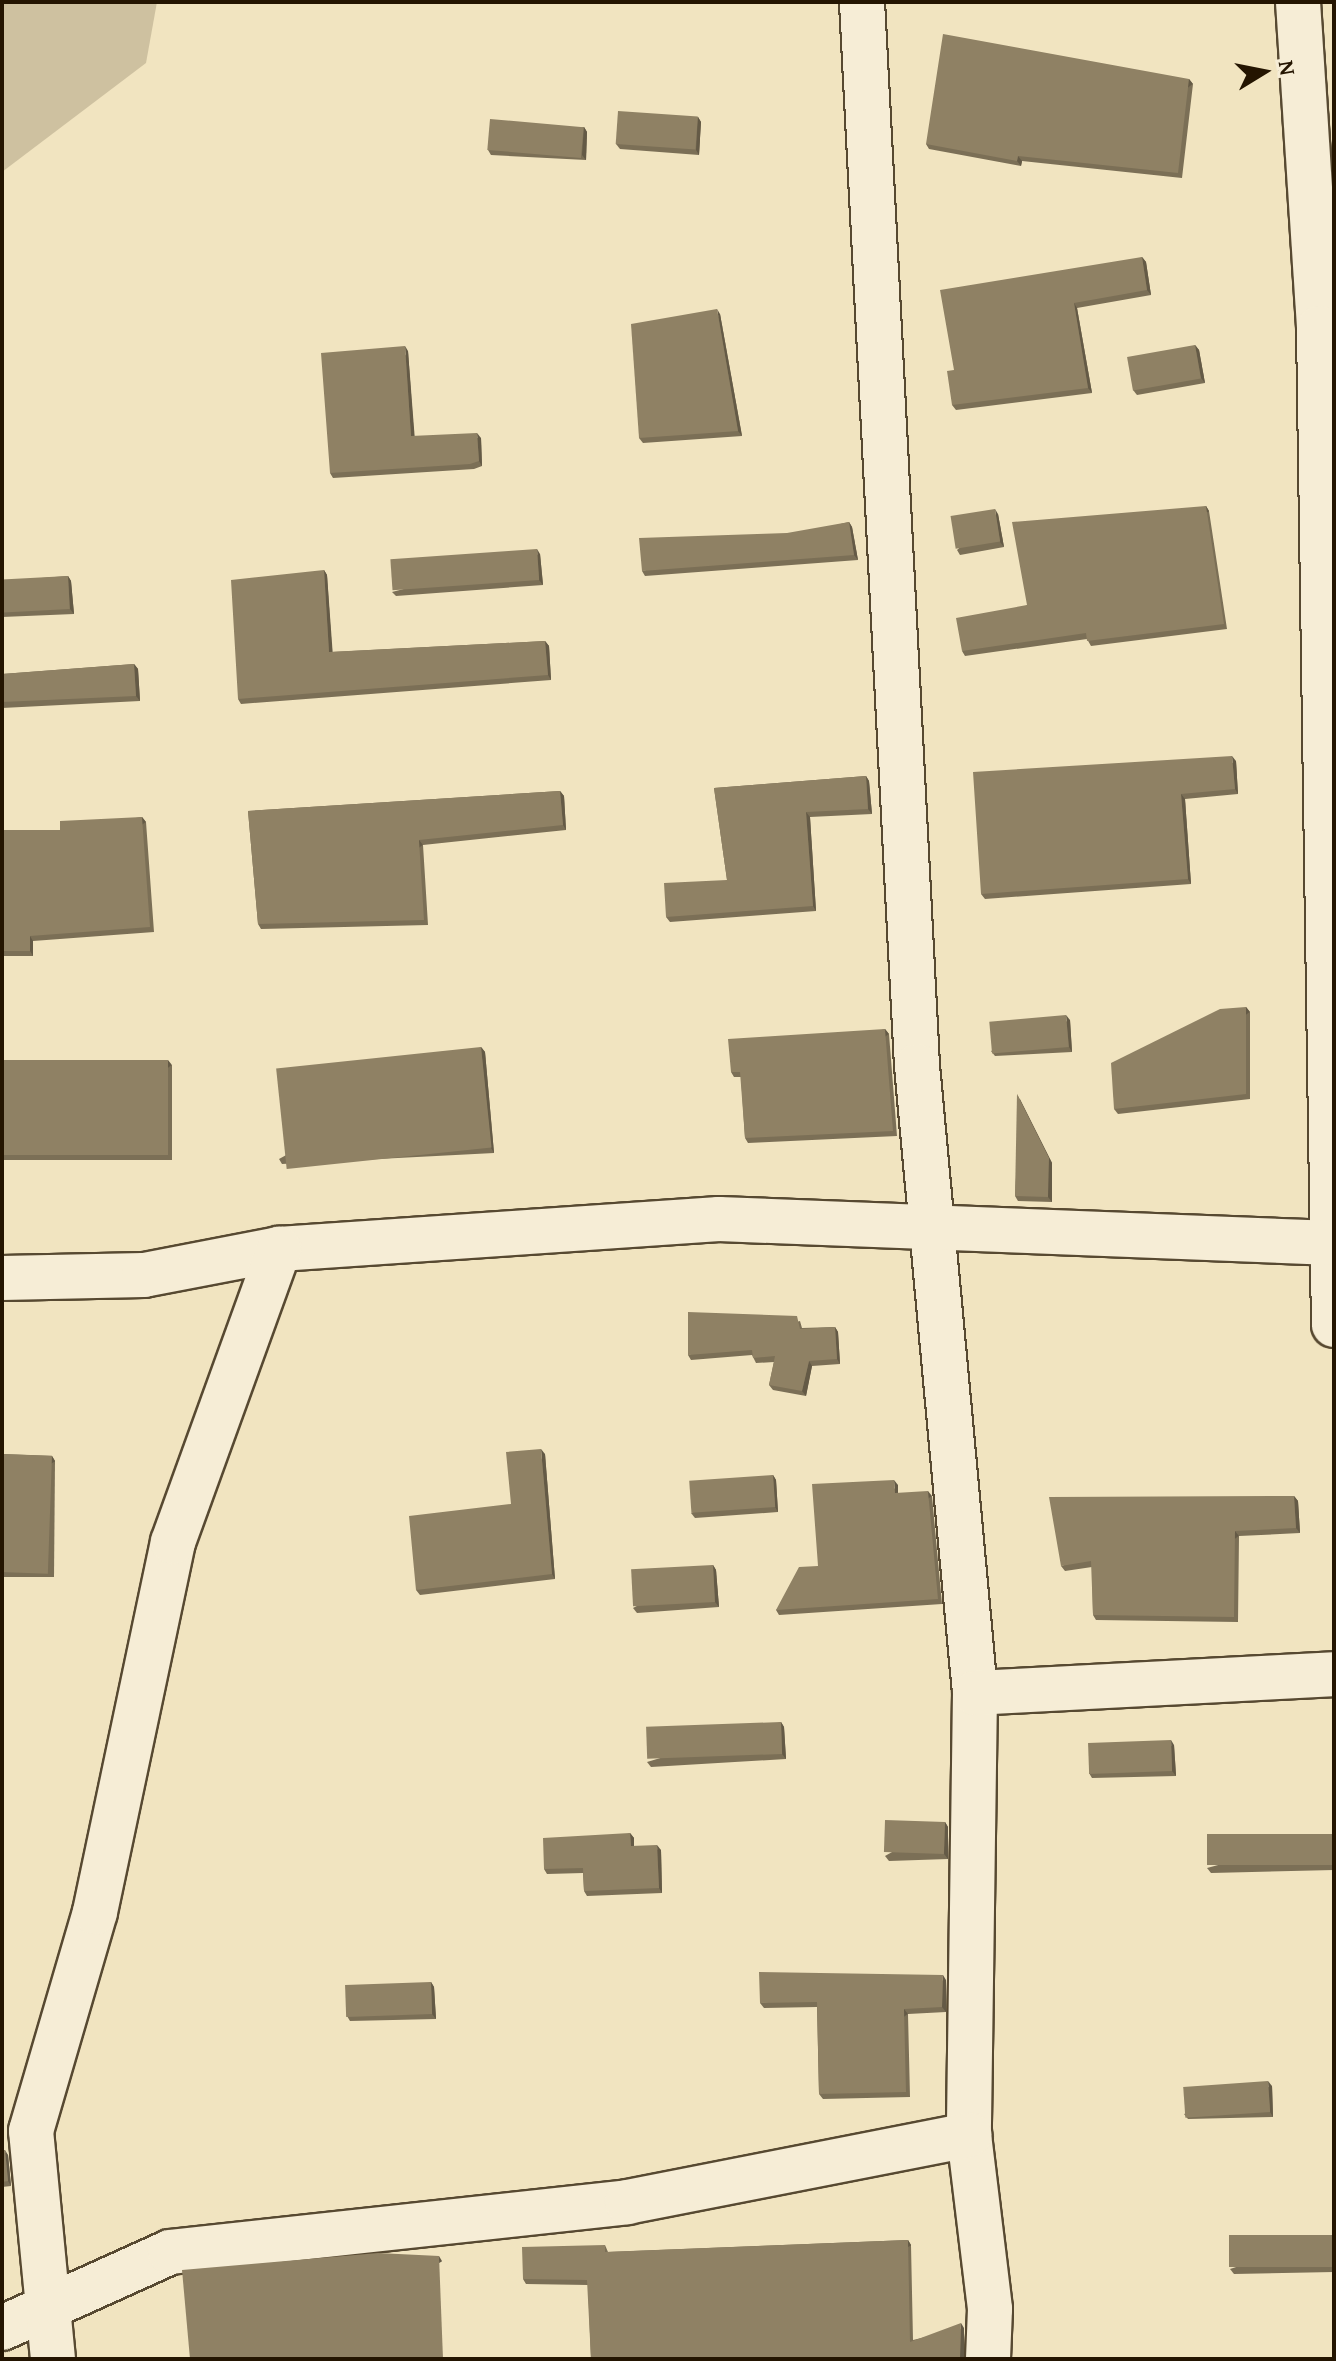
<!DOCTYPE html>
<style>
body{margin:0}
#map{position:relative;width:1336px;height:2361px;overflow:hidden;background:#f1e4c0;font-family:"Gentium Book Plus",serif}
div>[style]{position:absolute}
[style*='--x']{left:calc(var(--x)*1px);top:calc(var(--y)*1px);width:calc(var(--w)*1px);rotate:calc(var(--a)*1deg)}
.green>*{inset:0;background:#cec1a0}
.roads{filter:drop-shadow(2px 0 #574931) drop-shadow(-2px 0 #574931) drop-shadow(0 2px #574931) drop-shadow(0 -2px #574931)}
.minor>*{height:44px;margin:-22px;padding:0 22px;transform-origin:22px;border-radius:22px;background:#f6edd6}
.wall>*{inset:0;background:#7b6f56;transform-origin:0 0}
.shaded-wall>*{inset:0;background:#645a46;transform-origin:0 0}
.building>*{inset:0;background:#8f8164;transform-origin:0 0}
span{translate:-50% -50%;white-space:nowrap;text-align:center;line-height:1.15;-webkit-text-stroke:6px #f6edd6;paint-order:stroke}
.frame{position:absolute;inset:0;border:4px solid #241501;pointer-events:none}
.north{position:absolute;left:1224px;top:32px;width:80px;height:80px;-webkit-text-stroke:6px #f6edd6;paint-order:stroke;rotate:80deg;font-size:22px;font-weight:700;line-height:32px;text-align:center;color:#241501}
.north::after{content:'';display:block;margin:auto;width:28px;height:36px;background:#241501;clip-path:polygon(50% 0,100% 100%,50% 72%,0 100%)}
</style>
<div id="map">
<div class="green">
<i style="clip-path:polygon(2px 2px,157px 2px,146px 63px,2px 172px)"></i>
</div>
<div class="roads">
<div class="minor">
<i style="--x:862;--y:2;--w:1065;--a:87.04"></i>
<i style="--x:917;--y:1066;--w:630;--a:84.71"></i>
<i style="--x:975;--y:1693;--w:442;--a:90.8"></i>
<i style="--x:969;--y:2135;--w:175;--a:83.1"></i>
<i style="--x:990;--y:2309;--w:50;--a:92.3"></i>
<i style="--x:1298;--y:2;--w:327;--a:86.3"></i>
<i style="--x:1319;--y:328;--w:997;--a:89.14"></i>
<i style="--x:2;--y:1278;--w:142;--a:-1.2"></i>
<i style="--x:144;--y:1275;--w:137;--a:-10.9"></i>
<i style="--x:279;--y:1249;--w:441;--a:-3.9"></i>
<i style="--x:719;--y:1219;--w:615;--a:2.23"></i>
<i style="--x:975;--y:1693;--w:360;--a:-3"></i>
<i style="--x:2;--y:2328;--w:184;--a:-24.3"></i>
<i style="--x:170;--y:2252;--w:460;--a:-6.2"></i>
<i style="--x:627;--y:2202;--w:349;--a:-11.1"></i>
<i style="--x:53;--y:2359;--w:229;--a:-95.5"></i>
<i style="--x:31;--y:2131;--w:228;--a:-73.7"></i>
<i style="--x:95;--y:1912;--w:378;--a:-78.1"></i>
<i style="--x:173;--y:1542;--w:312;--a:-70.1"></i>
</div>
</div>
<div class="wall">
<i style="clip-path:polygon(1189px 79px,1193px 84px,1182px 178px,1022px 161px,1021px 166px,929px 149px,926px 144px)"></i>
<i style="clip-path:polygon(698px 117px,701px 122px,699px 155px,620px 149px,616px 144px)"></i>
<i style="clip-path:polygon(584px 127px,587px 132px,586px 160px,491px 155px,488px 150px)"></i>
<i style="clip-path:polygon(1142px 257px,1146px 262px,1151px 295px,1077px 308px,1092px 393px,956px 410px,952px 405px,954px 370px)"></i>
<i style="clip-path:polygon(720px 314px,742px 436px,643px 443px,639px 438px)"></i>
<i style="clip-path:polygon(1195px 345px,1199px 350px,1205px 383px,1137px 395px,1133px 390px)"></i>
<i style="clip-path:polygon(408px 351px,414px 436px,481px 438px,482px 466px,474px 469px,333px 478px,330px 473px)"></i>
<i style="clip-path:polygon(1206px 506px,1209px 511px,1227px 629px,1091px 646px,1087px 639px,965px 656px,962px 651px,1027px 605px)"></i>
<i style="clip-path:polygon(998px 514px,1004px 547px,960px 555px,957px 550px)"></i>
<i style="clip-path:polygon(849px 522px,852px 527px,858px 560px,645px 576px,642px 571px)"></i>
<i style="clip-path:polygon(540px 554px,543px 585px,396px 596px,392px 592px)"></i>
<i style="clip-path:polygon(324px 570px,327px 575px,332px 652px,545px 641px,549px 646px,551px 680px,241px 704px,238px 699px)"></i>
<i style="clip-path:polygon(68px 576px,71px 581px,74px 614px,2px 617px,2px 581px)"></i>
<i style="clip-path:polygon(134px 664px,138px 669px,140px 701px,2px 708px,2px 674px)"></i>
<i style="clip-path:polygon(1236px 761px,1238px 794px,1185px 799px,1191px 884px,985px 899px,981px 894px)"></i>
<i style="clip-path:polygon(866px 776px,869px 781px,872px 814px,810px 817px,816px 911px,670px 922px,666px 917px,727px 880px,714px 788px)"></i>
<i style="clip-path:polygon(560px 791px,564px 796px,566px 830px,423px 845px,428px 925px,261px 929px,258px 924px,248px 811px)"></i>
<i style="clip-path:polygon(142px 817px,146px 822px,154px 932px,33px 941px,33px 956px,2px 956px,2px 830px,60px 830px)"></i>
<i style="clip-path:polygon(1246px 1007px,1250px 1012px,1250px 1099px,1118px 1114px,1114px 1109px)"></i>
<i style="clip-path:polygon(1070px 1020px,1072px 1052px,995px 1056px,991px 1051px)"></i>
<i style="clip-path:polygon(885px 1029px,889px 1034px,897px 1136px,748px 1143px,745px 1138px,741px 1077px,734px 1077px,731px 1072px)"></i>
<i style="clip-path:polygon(481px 1047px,485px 1052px,494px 1153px,282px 1164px,279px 1159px)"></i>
<i style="left:172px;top:1065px;width:95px;height:170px;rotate:90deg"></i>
<i style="clip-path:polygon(1020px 1099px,1052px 1163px,1052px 1202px,1018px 1201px,1015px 1196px)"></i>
<i style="clip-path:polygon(800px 1321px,802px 1328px,835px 1327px,838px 1332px,840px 1364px,812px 1366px,806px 1396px,773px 1390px,769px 1385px,774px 1362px,756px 1363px,752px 1355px,691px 1360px,688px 1355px)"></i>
<i style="clip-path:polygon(2px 1454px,52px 1456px,55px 1461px,54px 1577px,2px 1577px)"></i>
<i style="clip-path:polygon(545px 1454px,555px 1579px,420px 1595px,416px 1590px,511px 1504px)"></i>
<i style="clip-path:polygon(773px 1475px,776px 1480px,778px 1512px,695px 1518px,691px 1513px)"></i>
<i style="clip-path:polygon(898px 1485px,898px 1493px,932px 1496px,942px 1604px,779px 1615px,776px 1610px)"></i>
<i style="clip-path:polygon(1294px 1496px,1298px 1501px,1300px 1533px,1239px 1536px,1238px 1622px,1096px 1620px,1093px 1615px,1092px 1567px,1065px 1571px,1061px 1566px)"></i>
<i style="clip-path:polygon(713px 1565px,716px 1570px,719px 1607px,637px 1613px,633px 1608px)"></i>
<i style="clip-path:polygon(781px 1722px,784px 1727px,786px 1759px,651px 1767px,647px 1762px)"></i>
<i style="clip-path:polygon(1174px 1745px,1176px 1776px,1092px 1778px,1089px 1773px)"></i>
<i style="clip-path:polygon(945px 1822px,948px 1827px,948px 1859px,889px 1861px,885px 1856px)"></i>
<i style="clip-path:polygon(630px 1833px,634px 1838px,634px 1846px,661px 1850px,662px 1893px,587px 1896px,584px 1891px,583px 1873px,547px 1874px,544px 1869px)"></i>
<i style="clip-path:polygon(1334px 1834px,1334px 1870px,1211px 1873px,1207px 1868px)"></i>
<i style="clip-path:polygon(946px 1980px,946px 2012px,908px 2014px,910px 2097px,823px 2099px,819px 2094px,817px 2007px,764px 2008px,760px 2003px)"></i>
<i style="clip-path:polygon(431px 1982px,434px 1987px,436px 2019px,350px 2021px,347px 2016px)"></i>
<i style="clip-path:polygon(1272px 2086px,1273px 2117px,1188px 2119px,1184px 2114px)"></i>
<i style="clip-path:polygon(2px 2150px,8px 2155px,11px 2186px,2px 2187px)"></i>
<i style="clip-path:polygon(1334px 2235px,1334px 2272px,1234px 2274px,1230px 2269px)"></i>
<i style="clip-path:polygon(908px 2240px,911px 2245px,913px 2340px,964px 2328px,964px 2359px,591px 2359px,588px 2285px,526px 2284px,523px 2279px,605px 2245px,608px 2252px)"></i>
</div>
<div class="shaded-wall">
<i style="left:1189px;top:79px;width:6px;height:95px;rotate:51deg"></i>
<i style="clip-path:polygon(698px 117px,701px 122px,699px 155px,696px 150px)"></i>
<i style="clip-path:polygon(584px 127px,587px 132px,586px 160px,582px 155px)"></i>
<i style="clip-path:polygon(1018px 156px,1022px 161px,1021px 166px,1017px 161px)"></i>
<i style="clip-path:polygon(1142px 257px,1146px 262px,1151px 295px,1147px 290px)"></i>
<i style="clip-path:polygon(1074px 303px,1077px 308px,1092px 393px,1088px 388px)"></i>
<i style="clip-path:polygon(717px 309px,720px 314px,742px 436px,738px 431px)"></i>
<i style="clip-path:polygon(1195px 345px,1199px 350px,1205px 383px,1201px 378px)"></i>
<i style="clip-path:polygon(405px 346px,408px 351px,415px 441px,411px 436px)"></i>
<i style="clip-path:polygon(477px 433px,481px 438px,482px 466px,479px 461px)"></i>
<i style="left:1206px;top:506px;width:6px;height:119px;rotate:59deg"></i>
<i style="clip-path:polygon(995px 509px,998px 514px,1004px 547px,1000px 542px)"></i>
<i style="clip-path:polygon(849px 522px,852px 527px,858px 560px,854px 555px)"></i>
<i style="clip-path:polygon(537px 549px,540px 554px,543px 585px,539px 580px)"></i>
<i style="clip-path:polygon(324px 570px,327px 575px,333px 657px,329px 652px)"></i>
<i style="clip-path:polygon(68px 576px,71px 581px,74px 614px,70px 609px)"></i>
<i style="clip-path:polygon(545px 641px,549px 646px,551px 680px,548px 675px)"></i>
<i style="clip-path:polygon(134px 664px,138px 669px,140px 701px,136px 696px)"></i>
<i style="clip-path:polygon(1232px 756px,1236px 761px,1238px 794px,1235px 789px)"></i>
<i style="clip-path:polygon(866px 776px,869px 781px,872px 814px,868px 809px)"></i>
<i style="clip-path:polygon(560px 791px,564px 796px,566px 830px,563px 825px)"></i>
<i style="clip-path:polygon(1181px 794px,1185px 799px,1191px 884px,1188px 879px)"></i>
<i style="clip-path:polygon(806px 812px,810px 817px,816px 911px,813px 906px)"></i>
<i style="left:142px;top:817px;width:6px;height:110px;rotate:51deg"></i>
<i style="left:419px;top:840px;width:6px;height:80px;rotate:51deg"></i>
<i style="clip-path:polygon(30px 936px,33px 941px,33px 956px,30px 951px)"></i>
<i style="left:1246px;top:1007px;width:6px;height:87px;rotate:51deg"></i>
<i style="clip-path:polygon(1066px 1015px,1070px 1020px,1072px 1052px,1069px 1047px)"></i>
<i style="left:885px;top:1029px;width:6px;height:102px;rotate:51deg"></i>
<i style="clip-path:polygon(481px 1047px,485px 1052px,494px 1153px,491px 1148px)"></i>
<i style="left:168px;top:1060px;width:6px;height:95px;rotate:51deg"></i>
<i style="clip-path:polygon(1017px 1094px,1052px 1163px,1052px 1202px,1048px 1197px)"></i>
<i style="clip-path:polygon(835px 1327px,838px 1332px,840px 1364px,837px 1359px)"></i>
<i style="clip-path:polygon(809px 1361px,812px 1366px,806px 1396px,802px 1391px)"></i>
<i style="clip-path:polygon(541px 1449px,545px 1454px,555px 1579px,552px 1574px)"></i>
<i style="left:52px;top:1456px;width:6px;height:116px;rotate:59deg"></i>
<i style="clip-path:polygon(773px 1475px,776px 1480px,778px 1512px,775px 1507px)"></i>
<i style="clip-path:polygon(894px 1480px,898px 1485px,898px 1498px,895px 1493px)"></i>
<i style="left:928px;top:1491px;width:6px;height:108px;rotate:51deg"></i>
<i style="clip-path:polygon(1294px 1496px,1298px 1501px,1300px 1533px,1296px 1528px)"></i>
<i style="left:1235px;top:1531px;width:6px;height:86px;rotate:51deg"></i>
<i style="clip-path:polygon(713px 1565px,716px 1570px,719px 1607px,715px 1602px)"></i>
<i style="clip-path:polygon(781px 1722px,784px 1727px,786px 1759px,782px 1754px)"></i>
<i style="clip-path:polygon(1171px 1740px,1174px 1745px,1176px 1776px,1172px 1771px)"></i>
<i style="clip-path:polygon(945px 1822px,948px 1827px,948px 1859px,944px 1854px)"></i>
<i style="clip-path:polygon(630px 1833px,634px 1838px,634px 1851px,631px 1846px)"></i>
<i style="clip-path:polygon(657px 1845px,661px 1850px,662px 1893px,659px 1888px)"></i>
<i style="clip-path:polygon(943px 1975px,946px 1980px,946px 2012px,942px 2007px)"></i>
<i style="clip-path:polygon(431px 1982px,434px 1987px,436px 2019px,432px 2014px)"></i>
<i style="left:904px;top:2009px;width:6px;height:83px;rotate:51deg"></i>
<i style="clip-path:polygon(1268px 2081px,1272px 2086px,1273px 2117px,1270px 2112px)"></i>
<i style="clip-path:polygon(5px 2150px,8px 2155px,11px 2186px,8px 2181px)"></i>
<i style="left:908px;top:2240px;width:6px;height:102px;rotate:59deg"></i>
<i style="left:439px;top:2256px;width:6px;height:103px;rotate:59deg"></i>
<i style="clip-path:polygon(961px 2323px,964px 2328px,964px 2359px,960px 2358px)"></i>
</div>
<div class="building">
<i style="clip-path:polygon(943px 34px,1189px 79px,1178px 173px,1018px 156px,1017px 161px,926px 144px)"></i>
<i style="left:618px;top:111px;width:80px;height:33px;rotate:4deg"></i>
<i style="left:490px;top:119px;width:94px;height:31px;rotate:5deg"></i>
<i style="clip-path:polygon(1142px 257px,1147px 290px,1074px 303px,1088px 388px,952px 405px,947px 371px,954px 370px,940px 290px)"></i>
<i style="clip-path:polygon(717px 309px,738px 431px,639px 438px,631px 324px)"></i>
<i style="left:1195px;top:345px;width:34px;height:69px;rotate:80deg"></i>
<i style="clip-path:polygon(405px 346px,411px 436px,477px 433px,479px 461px,470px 464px,330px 473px,321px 353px)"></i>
<i style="clip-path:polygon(1206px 506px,1224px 624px,1087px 641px,1086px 633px,962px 651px,956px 618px,1027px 605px,1012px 522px)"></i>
<i style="left:995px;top:509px;width:33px;height:45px;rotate:81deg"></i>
<i style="clip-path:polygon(849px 522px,854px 555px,642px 571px,639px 538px,787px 533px)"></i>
<i style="left:537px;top:549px;width:31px;height:147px;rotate:86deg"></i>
<i style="clip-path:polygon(324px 570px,329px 652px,545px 641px,548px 675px,238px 699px,231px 580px)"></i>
<i style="left:68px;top:576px;width:33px;height:66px;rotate:87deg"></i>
<i style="clip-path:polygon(134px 664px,136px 696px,2px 702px,2px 674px)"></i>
<i style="clip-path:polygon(1232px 756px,1235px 789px,1181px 794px,1188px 879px,981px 894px,973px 772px)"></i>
<i style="clip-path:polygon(866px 776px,868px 809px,806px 812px,813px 906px,666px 917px,664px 883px,727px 880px,714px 788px)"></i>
<i style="clip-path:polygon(560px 791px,563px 825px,419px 840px,424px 920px,258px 924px,248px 811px)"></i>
<i style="clip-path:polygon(142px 817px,150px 927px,30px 936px,30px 951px,2px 951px,2px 830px,60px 830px,60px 821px)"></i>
<i style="clip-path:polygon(1246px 1007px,1246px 1094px,1114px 1109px,1111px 1063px,1220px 1009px)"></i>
<i style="left:1066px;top:1015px;width:32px;height:77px;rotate:85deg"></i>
<i style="clip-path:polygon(885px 1029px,893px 1131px,745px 1138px,740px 1072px,731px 1072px,728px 1039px)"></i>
<i style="left:481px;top:1047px;width:101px;height:206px;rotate:84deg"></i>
<i style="left:168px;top:1060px;width:95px;height:166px;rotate:90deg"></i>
<i style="clip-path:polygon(1017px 1094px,1049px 1158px,1048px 1197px,1015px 1196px)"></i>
<i style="clip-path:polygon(688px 1312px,797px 1316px,800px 1329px,835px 1327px,837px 1359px,809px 1361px,802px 1391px,769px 1385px,775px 1356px,753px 1358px,752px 1350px,688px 1355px)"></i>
<i style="clip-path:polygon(541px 1449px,552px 1574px,416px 1590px,409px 1516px,511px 1504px,506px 1452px)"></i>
<i style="left:2px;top:1454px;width:50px;height:118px;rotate:2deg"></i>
<i style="left:773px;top:1475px;width:32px;height:84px;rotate:86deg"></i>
<i style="clip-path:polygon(894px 1480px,895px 1493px,928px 1491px,938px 1599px,776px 1610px,799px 1567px,818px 1566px,812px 1484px)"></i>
<i style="clip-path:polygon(1294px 1496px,1296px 1528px,1235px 1531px,1234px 1617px,1093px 1615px,1091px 1561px,1061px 1566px,1049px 1497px)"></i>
<i style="left:713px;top:1565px;width:37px;height:82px;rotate:87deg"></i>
<i style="left:781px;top:1722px;width:32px;height:135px;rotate:88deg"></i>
<i style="left:1171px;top:1740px;width:31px;height:83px;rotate:88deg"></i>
<i style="left:945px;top:1822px;width:32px;height:60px;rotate:92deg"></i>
<i style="clip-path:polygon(630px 1833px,631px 1846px,657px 1845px,659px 1888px,584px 1891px,583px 1868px,544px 1869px,543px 1838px)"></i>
<i style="left:1334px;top:1834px;width:31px;height:127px;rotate:90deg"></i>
<i style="clip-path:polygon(759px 1972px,943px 1975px,942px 2007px,904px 2009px,906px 2092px,819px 2094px,817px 2002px,760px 2003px)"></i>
<i style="left:431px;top:1982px;width:32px;height:86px;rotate:88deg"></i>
<i style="left:1268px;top:2081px;width:31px;height:85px;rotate:86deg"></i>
<i style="clip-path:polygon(2px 2150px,5px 2150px,8px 2181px,2px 2182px)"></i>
<i style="left:1334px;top:2235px;width:32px;height:105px;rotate:90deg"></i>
<i style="clip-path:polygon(908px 2240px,910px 2342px,961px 2323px,960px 2358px,899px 2359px,591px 2359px,587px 2280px,523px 2279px,522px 2247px,605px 2245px,605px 2252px)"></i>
<i style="clip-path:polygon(378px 2253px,439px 2256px,443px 2359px,190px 2359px,182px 2270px)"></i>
</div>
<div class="frame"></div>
<div class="north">N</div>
</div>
